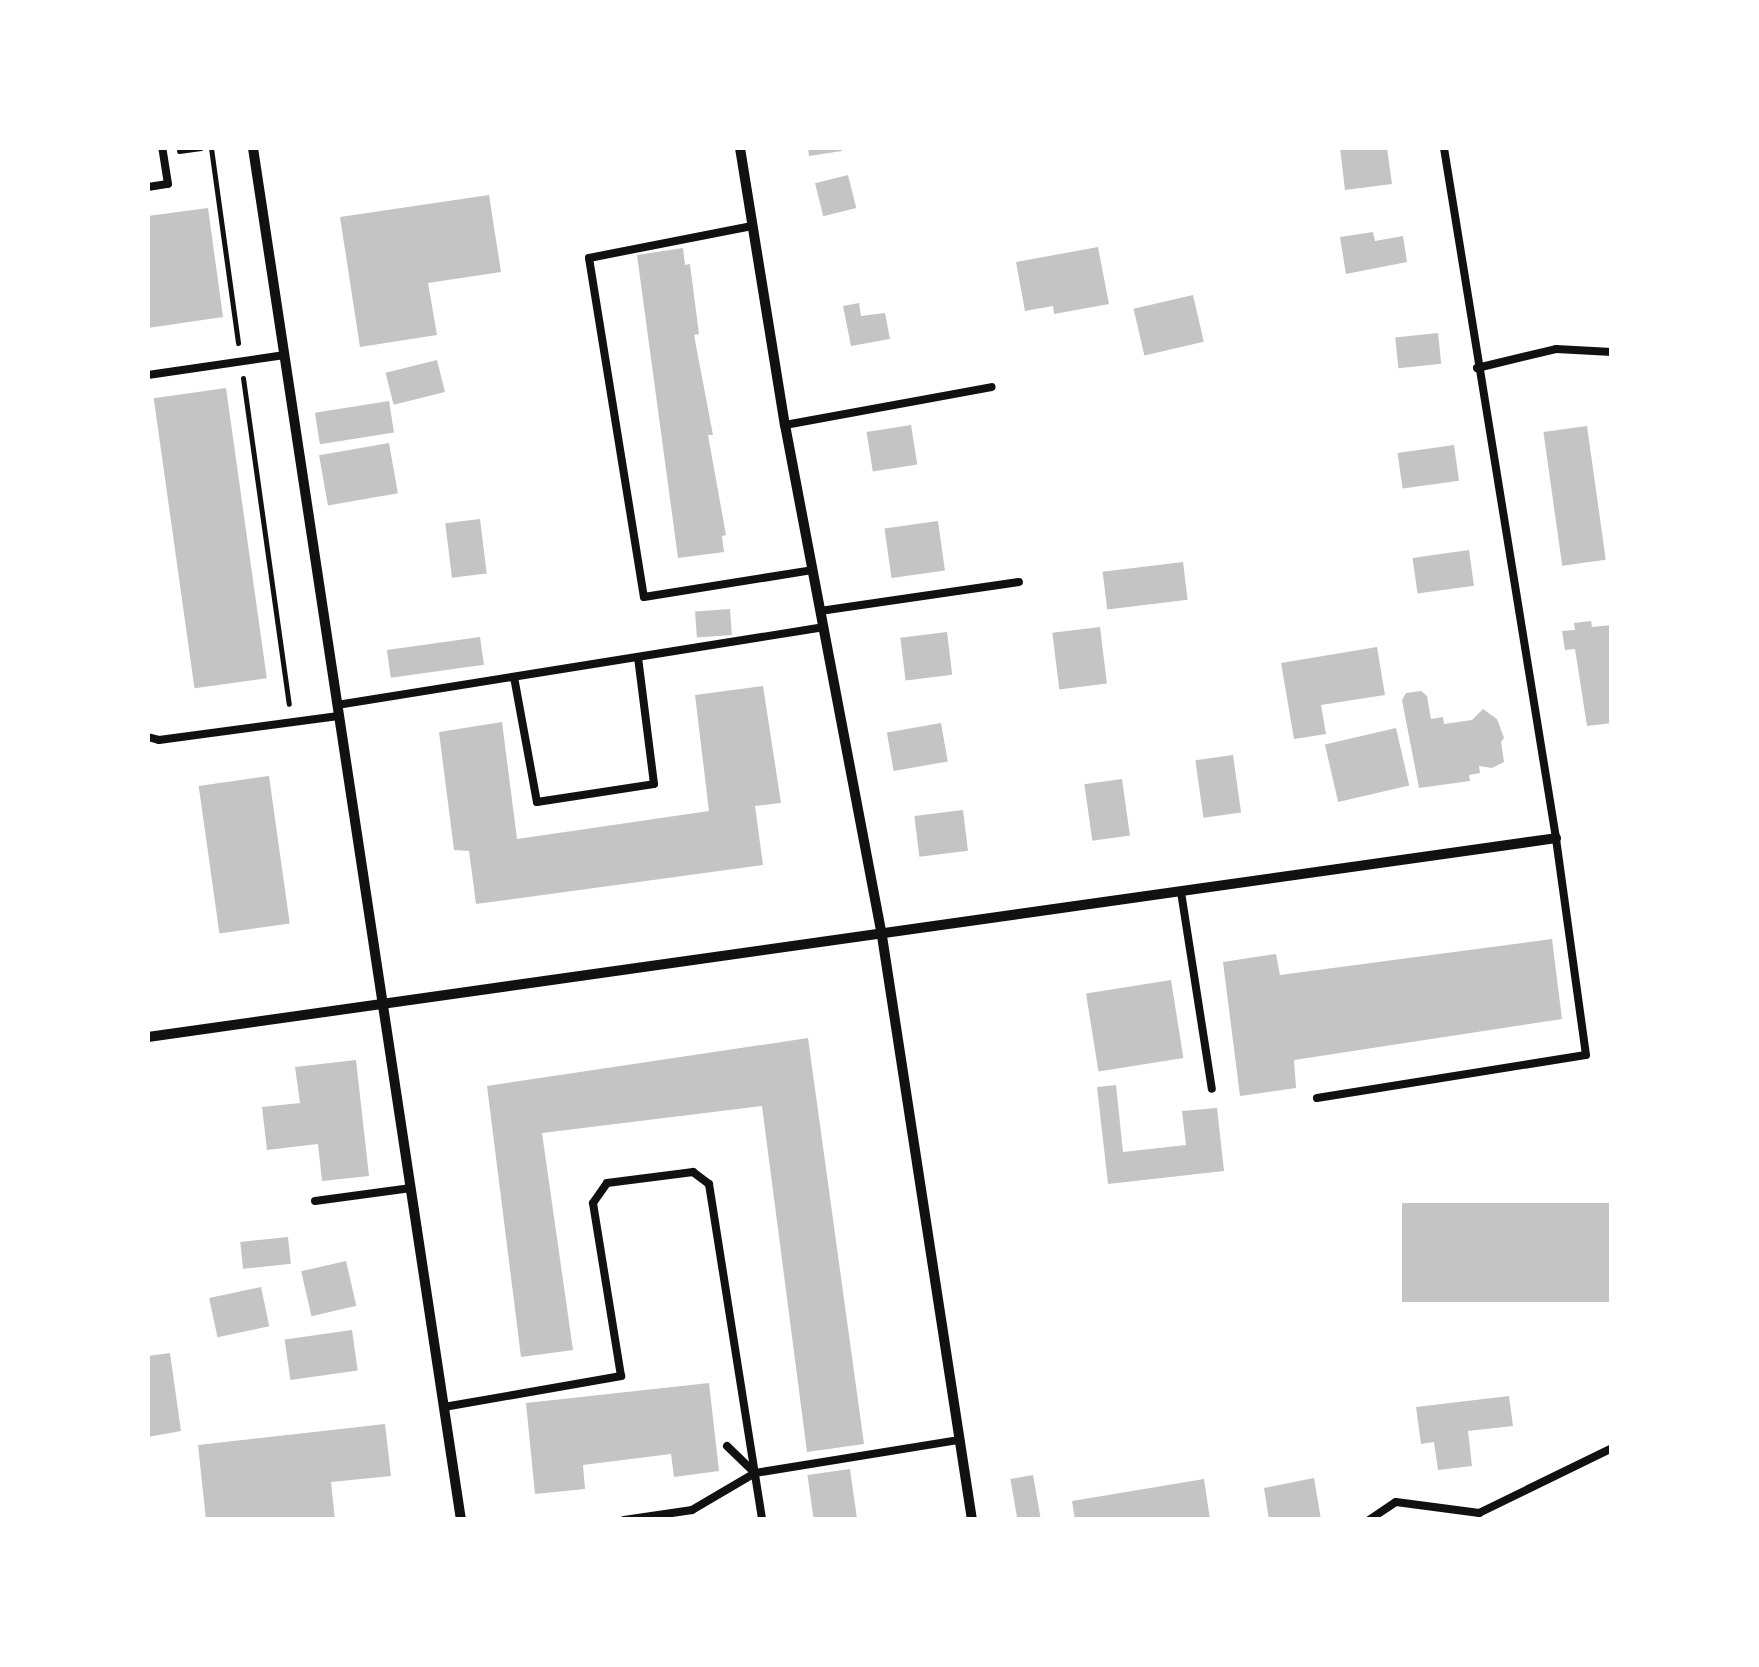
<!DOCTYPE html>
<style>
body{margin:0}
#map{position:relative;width:1759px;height:1667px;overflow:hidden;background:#fff;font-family:Ubuntu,sans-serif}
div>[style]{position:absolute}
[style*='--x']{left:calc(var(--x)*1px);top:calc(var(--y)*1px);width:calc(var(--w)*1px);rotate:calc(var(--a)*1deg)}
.building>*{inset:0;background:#c4c4c4;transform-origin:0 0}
.path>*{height:5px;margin:-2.5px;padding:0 2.5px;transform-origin:2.5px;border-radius:2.5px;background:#111}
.service>*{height:8px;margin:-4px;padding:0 4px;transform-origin:4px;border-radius:4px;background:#111}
.minor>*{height:10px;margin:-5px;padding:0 5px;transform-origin:5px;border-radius:5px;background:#111}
span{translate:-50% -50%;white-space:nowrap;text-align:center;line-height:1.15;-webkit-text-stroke:8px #fff;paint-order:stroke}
.frame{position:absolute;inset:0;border:150px solid #fff;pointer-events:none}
</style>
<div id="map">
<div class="building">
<i style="clip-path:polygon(808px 148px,841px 148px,842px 151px,809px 156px)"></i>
<i style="clip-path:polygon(1340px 148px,1387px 148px,1392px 184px,1345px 190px)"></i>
<i style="left:848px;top:175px;width:34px;height:34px;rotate:76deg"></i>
<i style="clip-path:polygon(489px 195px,501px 272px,428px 283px,437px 335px,360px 347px,340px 217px)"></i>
<i style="clip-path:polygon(208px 208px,223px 317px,148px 328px,148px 216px)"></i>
<i style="clip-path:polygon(1373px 232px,1375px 241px,1403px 236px,1407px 262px,1346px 274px,1340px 237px)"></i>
<i style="clip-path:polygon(1098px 247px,1109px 304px,1054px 314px,1053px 306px,1025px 311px,1016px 262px)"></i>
<i style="clip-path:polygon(683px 248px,685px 265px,690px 264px,699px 334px,694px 335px,713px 435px,708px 435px,726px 535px,722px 536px,724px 552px,678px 558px,637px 255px)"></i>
<i style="left:1193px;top:295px;width:48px;height:61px;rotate:77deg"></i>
<i style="clip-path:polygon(859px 303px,861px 316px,885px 313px,890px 339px,851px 346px,843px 306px)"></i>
<i style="left:1438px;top:333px;width:31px;height:43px;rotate:84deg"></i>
<i style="left:437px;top:360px;width:33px;height:53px;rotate:76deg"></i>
<i style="left:226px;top:388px;width:293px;height:73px;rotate:82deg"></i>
<i style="left:389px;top:401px;width:32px;height:75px;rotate:81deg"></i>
<i style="left:911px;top:425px;width:40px;height:45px;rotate:81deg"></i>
<i style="left:1587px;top:426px;width:135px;height:44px;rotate:82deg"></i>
<i style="left:389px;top:443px;width:51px;height:71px;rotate:80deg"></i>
<i style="left:1454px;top:445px;width:36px;height:57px;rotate:82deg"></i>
<i style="left:480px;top:519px;width:55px;height:35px;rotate:83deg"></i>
<i style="left:938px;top:521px;width:50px;height:54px;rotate:82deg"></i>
<i style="left:1469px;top:550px;width:36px;height:57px;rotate:82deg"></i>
<i style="left:1183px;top:562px;width:38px;height:81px;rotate:83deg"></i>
<i style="left:730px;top:609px;width:26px;height:35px;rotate:86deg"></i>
<i style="clip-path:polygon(1591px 621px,1592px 627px,1612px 625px,1612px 723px,1587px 726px,1575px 649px,1565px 650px,1562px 631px,1575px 630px,1574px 623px)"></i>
<i style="left:1100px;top:627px;width:57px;height:48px;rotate:83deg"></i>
<i style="left:947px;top:632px;width:43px;height:47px;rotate:83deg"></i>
<i style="left:480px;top:637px;width:28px;height:94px;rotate:82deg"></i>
<i style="clip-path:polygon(1377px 647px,1385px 695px,1321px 705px,1326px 734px,1294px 739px,1281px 663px)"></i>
<i style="clip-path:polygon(763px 686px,781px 803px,755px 806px,763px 865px,476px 904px,469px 851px,454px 850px,439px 732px,502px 722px,517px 839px,709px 811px,695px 695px)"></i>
<i style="clip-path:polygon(1421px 691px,1427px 696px,1431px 719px,1443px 717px,1444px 724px,1472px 720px,1483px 709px,1497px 719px,1504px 738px,1501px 742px,1504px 762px,1492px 768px,1479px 766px,1480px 773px,1469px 775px,1470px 781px,1419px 788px,1402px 700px,1406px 693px)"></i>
<i style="left:941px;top:723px;width:39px;height:55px;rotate:80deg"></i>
<i style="left:1396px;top:728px;width:59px;height:73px;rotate:77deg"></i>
<i style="left:1233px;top:755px;width:58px;height:38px;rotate:82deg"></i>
<i style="left:269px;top:776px;width:149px;height:71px;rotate:82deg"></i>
<i style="left:1122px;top:779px;width:57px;height:38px;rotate:82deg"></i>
<i style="left:963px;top:810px;width:41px;height:49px;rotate:83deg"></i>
<i style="clip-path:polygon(1552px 939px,1562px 1019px,1294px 1060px,1296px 1088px,1240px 1096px,1223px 962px,1276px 954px,1280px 975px)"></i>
<i style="left:1171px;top:980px;width:79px;height:86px;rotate:81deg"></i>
<i style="clip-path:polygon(808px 1038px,864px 1444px,807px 1452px,762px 1106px,542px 1133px,573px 1350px,521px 1357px,487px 1086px)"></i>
<i style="clip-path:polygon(356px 1060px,369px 1176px,322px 1181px,318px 1144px,267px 1150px,262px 1107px,300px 1103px,295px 1067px)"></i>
<i style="clip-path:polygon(1116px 1085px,1123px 1152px,1186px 1145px,1182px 1111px,1217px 1108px,1224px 1171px,1108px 1184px,1097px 1087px)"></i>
<i style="left:1612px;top:1203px;width:99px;height:210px;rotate:90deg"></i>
<i style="left:288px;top:1237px;width:27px;height:48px;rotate:84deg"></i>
<i style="left:346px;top:1261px;width:46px;height:46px;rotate:77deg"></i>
<i style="left:261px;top:1287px;width:40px;height:53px;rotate:78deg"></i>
<i style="left:352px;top:1330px;width:41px;height:68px;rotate:82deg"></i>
<i style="clip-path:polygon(170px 1353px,181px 1431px,148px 1437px,148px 1356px)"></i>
<i style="clip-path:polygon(709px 1383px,719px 1471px,674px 1477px,671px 1454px,583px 1465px,585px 1489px,535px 1494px,526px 1403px)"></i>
<i style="clip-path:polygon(1509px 1396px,1513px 1426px,1468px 1431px,1472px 1466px,1438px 1470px,1434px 1442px,1421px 1444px,1416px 1407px)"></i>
<i style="clip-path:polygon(385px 1424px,391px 1476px,331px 1482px,335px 1520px,206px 1520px,198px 1445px)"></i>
<i style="left:850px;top:1469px;width:51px;height:43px;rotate:82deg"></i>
<i style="left:1033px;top:1475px;width:46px;height:23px;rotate:80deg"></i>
<i style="clip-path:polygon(1314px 1478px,1321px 1520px,1269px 1520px,1264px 1488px)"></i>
<i style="clip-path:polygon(1204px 1479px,1210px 1520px,1075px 1520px,1072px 1501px)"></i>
</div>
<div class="path">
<i style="--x:211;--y:148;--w:197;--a:82.1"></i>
<i style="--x:179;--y:151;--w:22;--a:-8"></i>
<i style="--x:243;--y:378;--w:329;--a:82"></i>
</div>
<div class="service">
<i style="--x:148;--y:187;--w:20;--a:-9"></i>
<i style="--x:168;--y:184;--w:36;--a:-99"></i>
<i style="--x:752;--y:226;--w:166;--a:168.9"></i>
<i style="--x:589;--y:258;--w:343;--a:80.8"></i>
<i style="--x:644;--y:597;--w:170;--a:-9.1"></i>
<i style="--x:1477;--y:368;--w:81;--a:-13.5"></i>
<i style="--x:1556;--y:349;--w:56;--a:3.1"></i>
<i style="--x:148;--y:375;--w:138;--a:-8.3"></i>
<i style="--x:785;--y:425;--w:210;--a:-10.4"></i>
<i style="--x:820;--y:611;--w:201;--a:-8.3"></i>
<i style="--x:514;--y:677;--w:127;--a:79.6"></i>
<i style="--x:537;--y:802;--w:118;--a:-8.7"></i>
<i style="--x:654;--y:784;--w:128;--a:-97.2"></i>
<i style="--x:337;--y:705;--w:492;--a:-9.1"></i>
<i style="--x:148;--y:737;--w:11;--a:15"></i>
<i style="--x:159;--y:740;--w:181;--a:-7.6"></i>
<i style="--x:1181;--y:892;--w:199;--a:81.1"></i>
<i style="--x:1317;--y:1098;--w:272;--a:-9.1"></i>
<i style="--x:1586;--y:1055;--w:219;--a:-97.9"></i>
<i style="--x:1556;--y:838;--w:699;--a:-99.22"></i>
<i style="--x:315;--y:1201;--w:97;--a:-7.7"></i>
<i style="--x:444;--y:1407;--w:180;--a:-9.9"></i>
<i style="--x:621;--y:1376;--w:175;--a:-99.2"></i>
<i style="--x:593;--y:1203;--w:24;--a:-55"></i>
<i style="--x:607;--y:1183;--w:87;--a:-7.3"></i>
<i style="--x:693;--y:1172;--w:20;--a:37"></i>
<i style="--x:709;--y:1184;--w:340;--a:81"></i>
<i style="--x:727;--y:1446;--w:39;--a:44"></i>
<i style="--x:624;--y:1520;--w:69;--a:-8.4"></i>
<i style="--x:692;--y:1510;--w:73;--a:-30.4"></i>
<i style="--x:755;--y:1473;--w:207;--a:-9.2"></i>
<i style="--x:1369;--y:1520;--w:32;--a:-34"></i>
<i style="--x:1396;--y:1502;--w:84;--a:7.5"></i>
<i style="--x:1479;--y:1513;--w:148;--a:-26"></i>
</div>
<div class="minor">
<i style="--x:253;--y:148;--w:1388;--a:81.38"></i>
<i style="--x:740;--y:148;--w:281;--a:80.8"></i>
<i style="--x:785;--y:425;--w:520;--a:79.25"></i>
<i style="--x:882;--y:936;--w:591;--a:81.24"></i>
<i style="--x:148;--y:1037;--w:1422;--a:-8.04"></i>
</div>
<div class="frame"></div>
</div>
